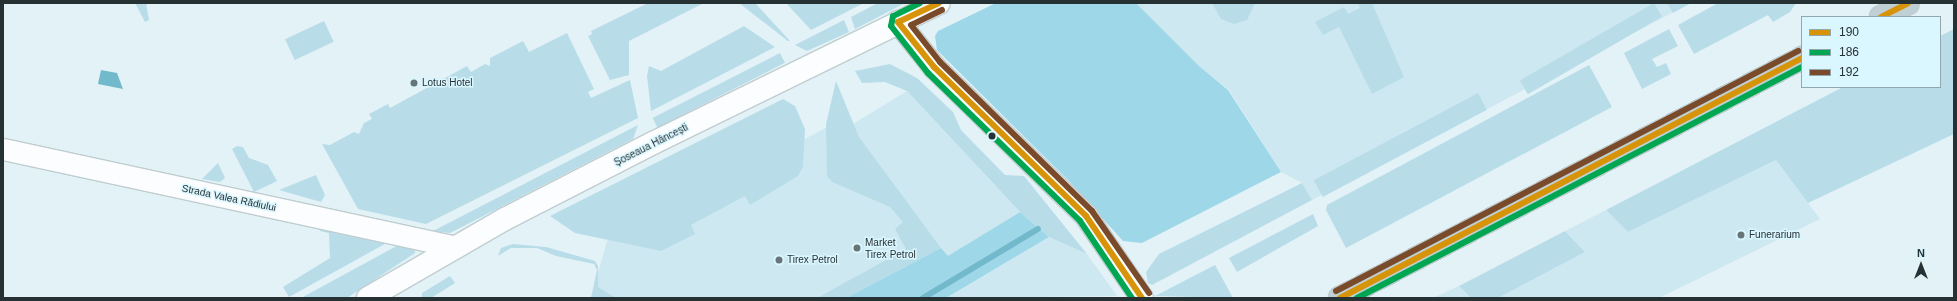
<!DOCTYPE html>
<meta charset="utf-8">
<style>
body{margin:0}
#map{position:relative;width:1957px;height:301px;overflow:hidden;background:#e2f2f7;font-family:Helvetica,sans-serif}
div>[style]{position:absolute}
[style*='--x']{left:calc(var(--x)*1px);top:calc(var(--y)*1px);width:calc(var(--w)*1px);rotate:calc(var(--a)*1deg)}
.built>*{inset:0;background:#cee8f1}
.green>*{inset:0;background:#b8dde9;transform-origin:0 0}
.forest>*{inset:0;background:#9ed8e8}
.water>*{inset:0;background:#72b9cc}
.stream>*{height:6px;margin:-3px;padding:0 3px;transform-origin:3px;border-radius:3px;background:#72b9cc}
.roads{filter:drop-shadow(1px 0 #c0cdd0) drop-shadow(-1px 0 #c0cdd0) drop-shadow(0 1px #c0cdd0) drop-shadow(0 -1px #c0cdd0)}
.street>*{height:21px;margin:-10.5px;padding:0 10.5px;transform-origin:10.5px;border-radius:10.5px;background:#fbfdfe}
.secondary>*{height:22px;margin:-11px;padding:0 11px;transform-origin:11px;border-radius:11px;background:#fbfdfe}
.highway>*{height:22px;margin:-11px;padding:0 11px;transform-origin:11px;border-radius:11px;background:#bfcfd3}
.bus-1>*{height:6px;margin:-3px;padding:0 3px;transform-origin:3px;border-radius:3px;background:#d89408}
.bus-2>*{height:6px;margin:-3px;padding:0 3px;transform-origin:3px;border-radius:3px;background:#00a651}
.bus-3>*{height:6px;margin:-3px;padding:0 3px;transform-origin:3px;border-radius:3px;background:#7a4b2a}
.dots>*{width:11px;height:11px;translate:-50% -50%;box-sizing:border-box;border:2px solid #daf6ff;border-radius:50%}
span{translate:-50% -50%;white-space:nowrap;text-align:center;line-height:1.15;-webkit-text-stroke:3px #daf6ff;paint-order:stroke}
.poi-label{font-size:10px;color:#263134}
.left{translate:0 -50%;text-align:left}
.street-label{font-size:10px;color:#263134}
.frame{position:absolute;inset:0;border:4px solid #263134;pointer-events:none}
.legend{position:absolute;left:1801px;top:16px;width:140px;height:72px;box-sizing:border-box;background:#daf6ff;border:1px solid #92a7ae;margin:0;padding:5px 7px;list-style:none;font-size:12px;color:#263134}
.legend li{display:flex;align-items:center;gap:8px;height:20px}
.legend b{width:20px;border:1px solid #92a7ae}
.north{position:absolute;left:1901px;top:245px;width:40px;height:40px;-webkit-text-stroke:3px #daf6ff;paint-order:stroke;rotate:0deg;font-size:11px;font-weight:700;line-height:16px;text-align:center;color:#263134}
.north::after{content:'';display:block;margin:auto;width:14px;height:18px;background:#263134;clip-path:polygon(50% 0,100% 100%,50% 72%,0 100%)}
</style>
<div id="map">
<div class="built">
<i style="clip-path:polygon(1136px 3px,1691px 3px,1312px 200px,1302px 183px,1281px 172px,1229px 90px,1199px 66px)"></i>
<i style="clip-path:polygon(907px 91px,1020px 212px,948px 257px,941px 248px,846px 298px,591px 298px,607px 241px,849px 116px,853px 124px)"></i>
<i style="clip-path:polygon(1776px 160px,1820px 219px,1659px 298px,1498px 298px,1585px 252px,1565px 231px,1606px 210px,1628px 232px)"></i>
<i style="clip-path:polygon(1049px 237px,1087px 254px,1117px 296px,946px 298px)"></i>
<i style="clip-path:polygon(1459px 286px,1471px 298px,1433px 298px)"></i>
</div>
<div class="green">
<i style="clip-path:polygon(135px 3px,146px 3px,149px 20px,145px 22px)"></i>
<i style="clip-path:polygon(648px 3px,704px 3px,629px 41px,629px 75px,610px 80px,588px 36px,592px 34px,591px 31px)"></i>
<i style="clip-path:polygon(739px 3px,755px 3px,790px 41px,788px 41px)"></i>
<i style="clip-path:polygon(786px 3px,864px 3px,811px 30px)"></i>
<i style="clip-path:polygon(878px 3px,905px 3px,855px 29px,851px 17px)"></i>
<i style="clip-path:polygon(1212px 3px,1255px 3px,1247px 20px,1234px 24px,1221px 19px)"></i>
<i style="clip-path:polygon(1358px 3px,1372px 3px,1404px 77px,1372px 94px,1339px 27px,1323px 35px,1315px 22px,1344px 7px,1348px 14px,1360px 8px)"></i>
<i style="left:1654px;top:3px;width:16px;height:155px;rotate:60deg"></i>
<i style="clip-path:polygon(1667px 3px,1691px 3px,1673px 13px)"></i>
<i style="clip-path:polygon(1718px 3px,1796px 3px,1790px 12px,1773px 22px,1768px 15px,1694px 54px,1678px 25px)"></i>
<i style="clip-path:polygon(844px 20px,849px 32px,807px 51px,795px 45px)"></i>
<i style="left:324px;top:21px;width:23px;height:43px;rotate:65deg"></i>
<i style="clip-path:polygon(744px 26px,775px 47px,651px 111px,647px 76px,649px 66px,661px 71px)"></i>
<i style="clip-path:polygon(1669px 29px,1678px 46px,1652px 59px,1657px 67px,1666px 63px,1671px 74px,1642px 89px,1624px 53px)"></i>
<i style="clip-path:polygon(1954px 29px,1954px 134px,1808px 203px,1776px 160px,1628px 232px,1606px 210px,1843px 87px,1940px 87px,1940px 36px)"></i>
<i style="clip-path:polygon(567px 33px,594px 89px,588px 92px,591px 98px,630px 80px,638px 118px,426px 224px,358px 209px,322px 144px,330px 145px,354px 132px,359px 134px,364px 123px,372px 119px,369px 114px,388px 104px,390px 108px,467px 66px,471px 72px,485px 64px,490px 66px,490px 58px,523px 41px,529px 52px)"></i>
<i style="left:780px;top:53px;width:11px;height:143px;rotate:63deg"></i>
<i style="clip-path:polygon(890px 64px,917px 78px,953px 112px,961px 130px,1005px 175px,1024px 176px,1087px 254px,1049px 237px,1020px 212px,907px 91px,885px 82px,862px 83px,855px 71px)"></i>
<i style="clip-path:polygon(1589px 65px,1612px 107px,1346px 248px,1326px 210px,1327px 205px)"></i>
<i style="clip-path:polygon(836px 81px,859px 137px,941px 248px,846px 298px,817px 298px,906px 249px,895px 229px,903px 222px,890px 207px,832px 182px,827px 176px,826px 124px)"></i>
<i style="left:1478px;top:93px;width:19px;height:186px;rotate:62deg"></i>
<i style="clip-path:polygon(783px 99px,795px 106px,805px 129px,803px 167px,798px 176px,750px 205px,745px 196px,691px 225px,695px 234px,661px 251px,575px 233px,550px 216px)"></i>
<i style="clip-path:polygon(638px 125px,633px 139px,450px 233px,433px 231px)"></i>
<i style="clip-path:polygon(237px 146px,243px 147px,249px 158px,268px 165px,277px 181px,254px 192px,232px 149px)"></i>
<i style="clip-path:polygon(218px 163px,225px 178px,220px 182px,202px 179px)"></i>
<i style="clip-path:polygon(316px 175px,325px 195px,321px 202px,279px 190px)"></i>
<i style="clip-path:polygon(1302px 183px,1312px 200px,1152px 285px,1148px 283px,1146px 272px,1159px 254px)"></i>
<i style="clip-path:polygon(1313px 214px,1318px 226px,1237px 272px,1229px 258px)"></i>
<i style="clip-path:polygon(321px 225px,392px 240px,289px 297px,283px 287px,330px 258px,329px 233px,320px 231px)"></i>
<i style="clip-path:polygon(1565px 231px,1585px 252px,1498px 298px,1471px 298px,1459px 286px)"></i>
<i style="clip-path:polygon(404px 242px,414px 248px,415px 253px,347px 298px,301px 298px)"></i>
<i style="clip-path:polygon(513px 244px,546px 247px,595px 261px,598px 266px,598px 287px,616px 298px,591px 298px,597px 270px,594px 264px,556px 256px,537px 248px,511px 248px,498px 256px,501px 248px)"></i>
<i style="clip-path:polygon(1215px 265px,1233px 298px,1155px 296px)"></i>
<i style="clip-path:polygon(450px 276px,455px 283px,431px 298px,422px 298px,422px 293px)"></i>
</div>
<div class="forest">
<i style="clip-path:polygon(996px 3px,1136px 3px,1199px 66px,1228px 90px,1281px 172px,1142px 243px,1123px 241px,1068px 180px,937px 50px,935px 36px,938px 31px)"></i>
<i style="clip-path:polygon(1020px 212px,1049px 237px,946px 298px,846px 298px,941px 248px,948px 256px)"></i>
</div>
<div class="water">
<i style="clip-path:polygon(101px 70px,117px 73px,123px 89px,98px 84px)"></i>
</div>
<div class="stream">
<i style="--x:923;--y:298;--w:134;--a:-31"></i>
</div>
<div class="roads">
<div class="street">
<i style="--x:3;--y:149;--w:463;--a:12.2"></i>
</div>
<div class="secondary">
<i style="--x:898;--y:22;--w:58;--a:51.3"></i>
<i style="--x:934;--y:67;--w:213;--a:44.4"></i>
<i style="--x:1086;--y:216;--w:99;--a:55.7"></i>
<i style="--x:368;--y:298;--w:158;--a:-30"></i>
<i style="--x:505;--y:219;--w:166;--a:-27.2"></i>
<i style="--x:653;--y:143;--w:318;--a:-26.1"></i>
</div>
<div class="highway">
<i style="--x:1881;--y:17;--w:30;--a:-27"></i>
<i style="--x:1340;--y:298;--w:521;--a:-27.45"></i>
</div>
</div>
<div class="bus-1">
<i style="--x:939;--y:3;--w:45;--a:155.1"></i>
<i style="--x:898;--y:22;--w:58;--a:51.3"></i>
<i style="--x:934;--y:67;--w:213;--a:44.4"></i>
<i style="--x:1086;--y:216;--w:99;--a:55.7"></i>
<i style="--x:1881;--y:17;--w:30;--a:-27"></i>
<i style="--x:1340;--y:298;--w:521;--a:-27.45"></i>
</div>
<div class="bus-2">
<i style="--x:920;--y:3;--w:30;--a:154"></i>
<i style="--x:893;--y:16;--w:10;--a:101"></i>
<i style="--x:891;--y:26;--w:60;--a:51.8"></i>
<i style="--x:928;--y:73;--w:212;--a:44.2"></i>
<i style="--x:1080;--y:221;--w:93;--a:56"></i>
<i style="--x:1357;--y:298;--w:501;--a:-27.43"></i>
</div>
<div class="bus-3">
<i style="--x:942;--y:10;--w:34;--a:154"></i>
<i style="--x:911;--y:25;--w:47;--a:51.9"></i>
<i style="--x:940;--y:62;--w:213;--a:44.4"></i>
<i style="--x:1092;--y:211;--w:100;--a:55.2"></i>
<i style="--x:1336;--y:291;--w:521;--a:-27.45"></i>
</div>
<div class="dots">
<i style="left:414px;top:83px;background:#687578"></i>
<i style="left:992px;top:136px;background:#263134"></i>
<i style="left:1741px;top:235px;background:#687578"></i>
<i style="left:857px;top:248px;background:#687578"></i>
<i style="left:779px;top:260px;background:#687578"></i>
</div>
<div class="poi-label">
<span class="left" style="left:422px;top:83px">Lotus Hotel</span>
<span class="left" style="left:1749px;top:235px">Funerarium</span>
<span class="left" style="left:865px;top:248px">Market<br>Tirex Petrol</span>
<span class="left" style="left:787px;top:260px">Tirex Petrol</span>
</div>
<div class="street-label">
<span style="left:651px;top:145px;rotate:-27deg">Șoseaua Hâncești</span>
<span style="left:229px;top:198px;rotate:12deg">Strada Valea Rădiului</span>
</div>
<div class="frame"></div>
<ul class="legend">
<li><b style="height:5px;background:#d89408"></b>190</li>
<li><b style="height:5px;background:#00a651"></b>186</li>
<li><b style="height:5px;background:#7a4b2a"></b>192</li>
</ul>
<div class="north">N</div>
</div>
